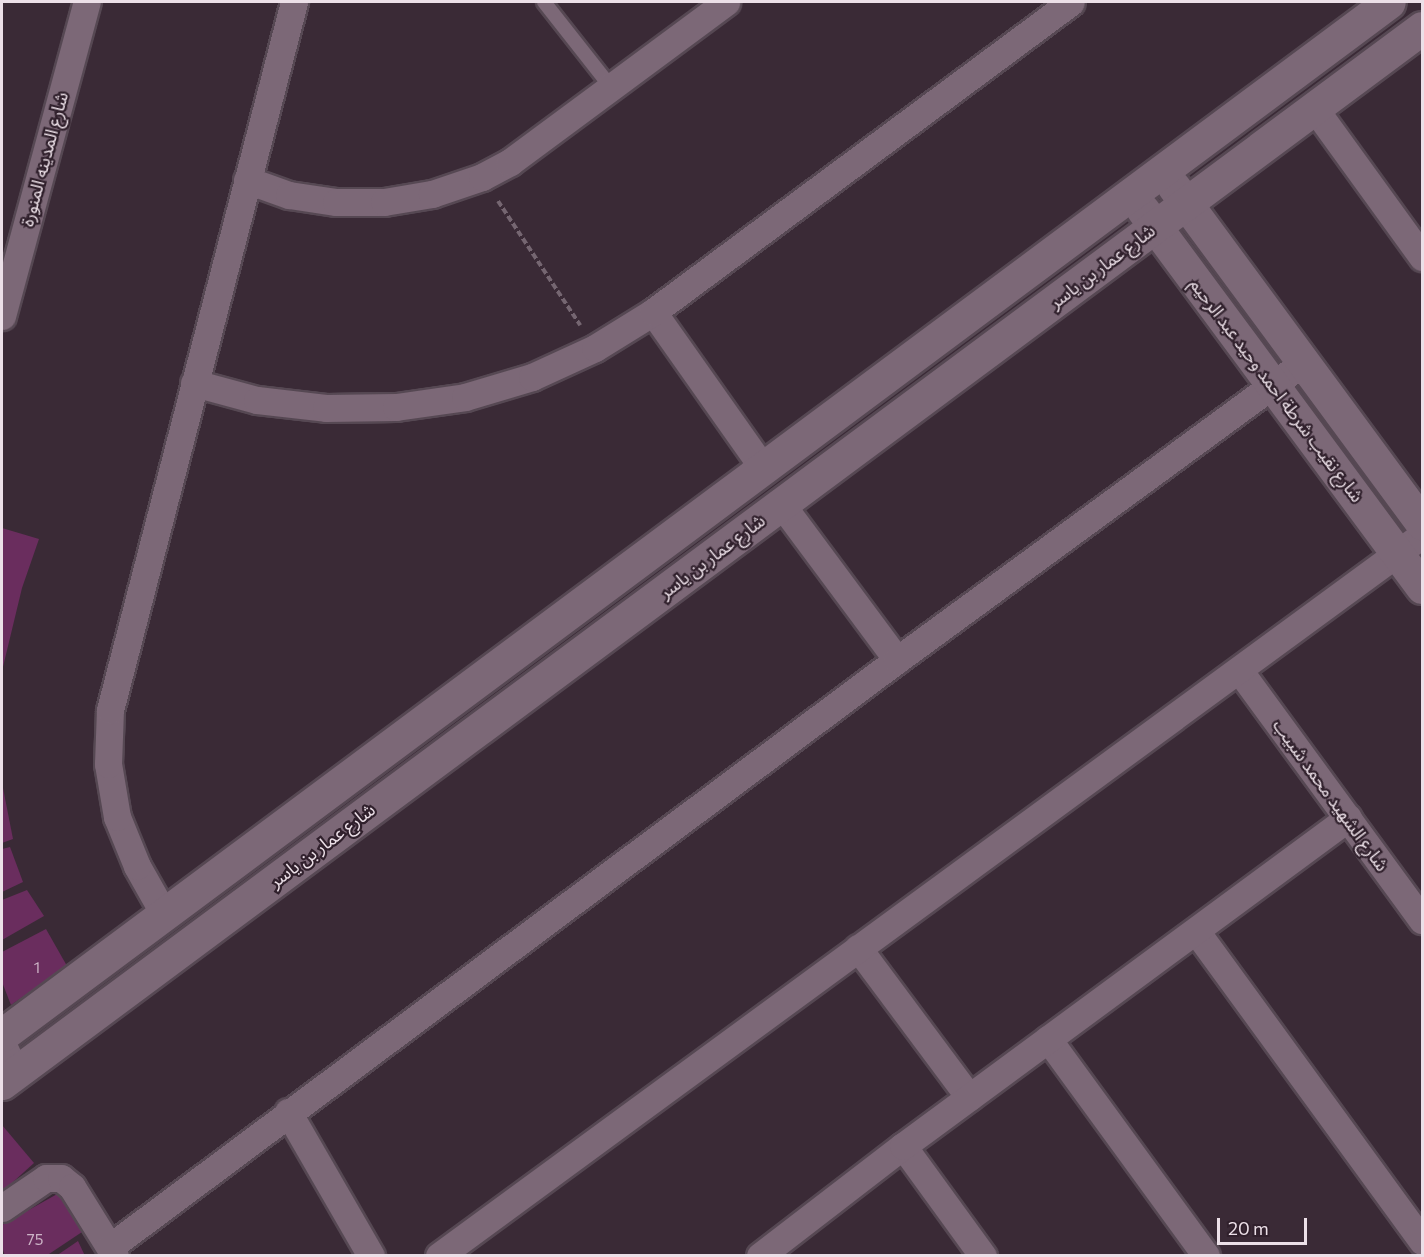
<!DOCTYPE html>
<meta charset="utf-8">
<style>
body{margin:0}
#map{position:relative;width:1424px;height:1257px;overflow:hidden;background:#3a2a36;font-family:Commissioner,"Noto Sans Arabic",sans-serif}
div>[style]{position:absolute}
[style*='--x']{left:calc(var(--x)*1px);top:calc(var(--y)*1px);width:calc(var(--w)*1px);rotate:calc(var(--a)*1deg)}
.building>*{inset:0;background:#6a2d5e}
.path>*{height:4px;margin-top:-2px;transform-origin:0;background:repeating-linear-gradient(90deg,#756671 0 6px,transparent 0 9px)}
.roads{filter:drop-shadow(2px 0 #564853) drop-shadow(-2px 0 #564853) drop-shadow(0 2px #564853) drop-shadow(0 -2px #564853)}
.lane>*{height:14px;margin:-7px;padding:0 7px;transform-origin:7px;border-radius:7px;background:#7c6877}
.street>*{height:27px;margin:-13.5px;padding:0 13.5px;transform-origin:13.5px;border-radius:13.5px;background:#7c6877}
.secondary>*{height:33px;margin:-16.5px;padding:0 16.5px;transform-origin:16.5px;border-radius:16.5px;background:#7c6877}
span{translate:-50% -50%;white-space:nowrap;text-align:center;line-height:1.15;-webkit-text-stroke:4.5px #30202c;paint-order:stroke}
.number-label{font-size:15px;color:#ccb3c6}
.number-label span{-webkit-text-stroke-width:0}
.street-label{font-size:18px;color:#ece0e8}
.frame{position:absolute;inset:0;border:3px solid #ece0e8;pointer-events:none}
.scale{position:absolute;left:1217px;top:1218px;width:90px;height:27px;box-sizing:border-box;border:3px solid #ece0e8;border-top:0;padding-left:8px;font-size:18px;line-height:21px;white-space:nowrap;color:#ece0e8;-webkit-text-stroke:4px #30202c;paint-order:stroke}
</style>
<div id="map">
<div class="building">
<i style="clip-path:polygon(2px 528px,39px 539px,22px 588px,2px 671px)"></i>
<i style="clip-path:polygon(2px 783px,13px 839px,2px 843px)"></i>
<i style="clip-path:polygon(10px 847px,23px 882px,2px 892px,2px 849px)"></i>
<i style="clip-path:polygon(27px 890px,44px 916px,2px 940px,2px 900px)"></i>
<i style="clip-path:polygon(46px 929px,67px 966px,11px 1005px,2px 982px,2px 952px)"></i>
<i style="clip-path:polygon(2px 1125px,34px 1163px,2px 1192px)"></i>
<i style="clip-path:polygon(59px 1193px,82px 1232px,46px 1256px,5px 1256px,2px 1247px,2px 1225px)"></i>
<i style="clip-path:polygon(78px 1241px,85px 1256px,56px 1256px)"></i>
</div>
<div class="path">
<i style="--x:498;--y:201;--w:149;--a:56.5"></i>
</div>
<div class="roads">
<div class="lane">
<i style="--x:544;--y:2;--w:108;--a:51.8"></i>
</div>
<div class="street">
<i style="--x:1315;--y:109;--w:183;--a:54.1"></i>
<i style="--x:247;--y:180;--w:45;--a:19.7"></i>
<i style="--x:289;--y:195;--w:48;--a:8.5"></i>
<i style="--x:336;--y:202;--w:48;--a:0"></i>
<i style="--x:384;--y:202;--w:49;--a:-9.5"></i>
<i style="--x:432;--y:194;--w:53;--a:-18.8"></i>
<i style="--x:482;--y:177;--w:32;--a:-28"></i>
<i style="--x:510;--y:162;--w:269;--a:-36.5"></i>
<i style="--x:653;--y:312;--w:191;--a:54.8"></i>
<i style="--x:2;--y:316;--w:325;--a:-74.9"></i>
<i style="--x:194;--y:383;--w:65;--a:15.1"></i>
<i style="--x:257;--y:400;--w:69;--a:6.6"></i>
<i style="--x:326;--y:408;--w:70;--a:-0.8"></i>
<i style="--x:396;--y:407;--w:70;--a:-8.2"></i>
<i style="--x:465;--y:397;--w:70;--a:-16.6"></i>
<i style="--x:532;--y:377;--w:69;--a:-24.7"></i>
<i style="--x:595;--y:348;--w:68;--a:-31.8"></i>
<i style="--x:653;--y:312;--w:520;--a:-36.56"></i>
<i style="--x:782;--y:505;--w:193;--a:53.4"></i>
<i style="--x:1239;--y:670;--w:310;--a:53.8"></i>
<i style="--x:164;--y:914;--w:55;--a:-119.4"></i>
<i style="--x:137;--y:866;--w:53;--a:-112.2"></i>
<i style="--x:117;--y:817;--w:54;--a:-99.6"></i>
<i style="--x:108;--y:764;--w:54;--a:-87.9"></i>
<i style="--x:110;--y:710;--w:732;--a:-75.43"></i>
<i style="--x:1196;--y:931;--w:384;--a:53.9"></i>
<i style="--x:858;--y:948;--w:186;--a:53.3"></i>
<i style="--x:1048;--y:1039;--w:268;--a:53.9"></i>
<i style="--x:2;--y:1043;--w:33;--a:65"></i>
<i style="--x:288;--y:1112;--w:166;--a:60"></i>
<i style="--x:903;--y:1146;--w:136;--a:54"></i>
<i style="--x:2;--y:1208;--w:53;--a:-34.3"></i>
<i style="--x:46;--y:1178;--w:15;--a:0"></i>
<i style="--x:61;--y:1178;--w:14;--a:39"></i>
<i style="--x:72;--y:1187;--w:81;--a:58.1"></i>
<i style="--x:110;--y:1247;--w:982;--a:-36.72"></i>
<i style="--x:897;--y:660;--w:504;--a:-36.21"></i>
<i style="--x:439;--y:1256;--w:1219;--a:-36.26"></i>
<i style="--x:760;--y:1256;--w:180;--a:-37.6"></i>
<i style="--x:903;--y:1146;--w:553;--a:-36.39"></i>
</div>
<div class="secondary">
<i style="--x:1174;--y:187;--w:418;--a:53.6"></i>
<i style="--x:1143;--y:210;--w:469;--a:53.5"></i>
<i style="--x:2;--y:1035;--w:1729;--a:-36.68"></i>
<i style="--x:2;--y:1083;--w:1769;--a:-36.61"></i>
</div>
</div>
<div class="number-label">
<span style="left:37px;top:968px">1</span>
<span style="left:35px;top:1240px">75</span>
</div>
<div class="street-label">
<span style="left:44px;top:159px;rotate:-75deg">شارع المدينه المنورة</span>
<span style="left:1102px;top:266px;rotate:-37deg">شارع عمار بن ياسر</span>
<span style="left:1277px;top:390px;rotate:53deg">شارع نقيب شرطة احمد وحيد عبد الرحيم</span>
<span style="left:712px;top:556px;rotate:-37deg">شارع عمار بن ياسر</span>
<span style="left:1331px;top:795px;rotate:54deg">شارع الشهيد محمد شبيب</span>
<span style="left:322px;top:845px;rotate:-37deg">شارع عمار بن ياسر</span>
</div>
<div class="frame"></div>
<div class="scale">20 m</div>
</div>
